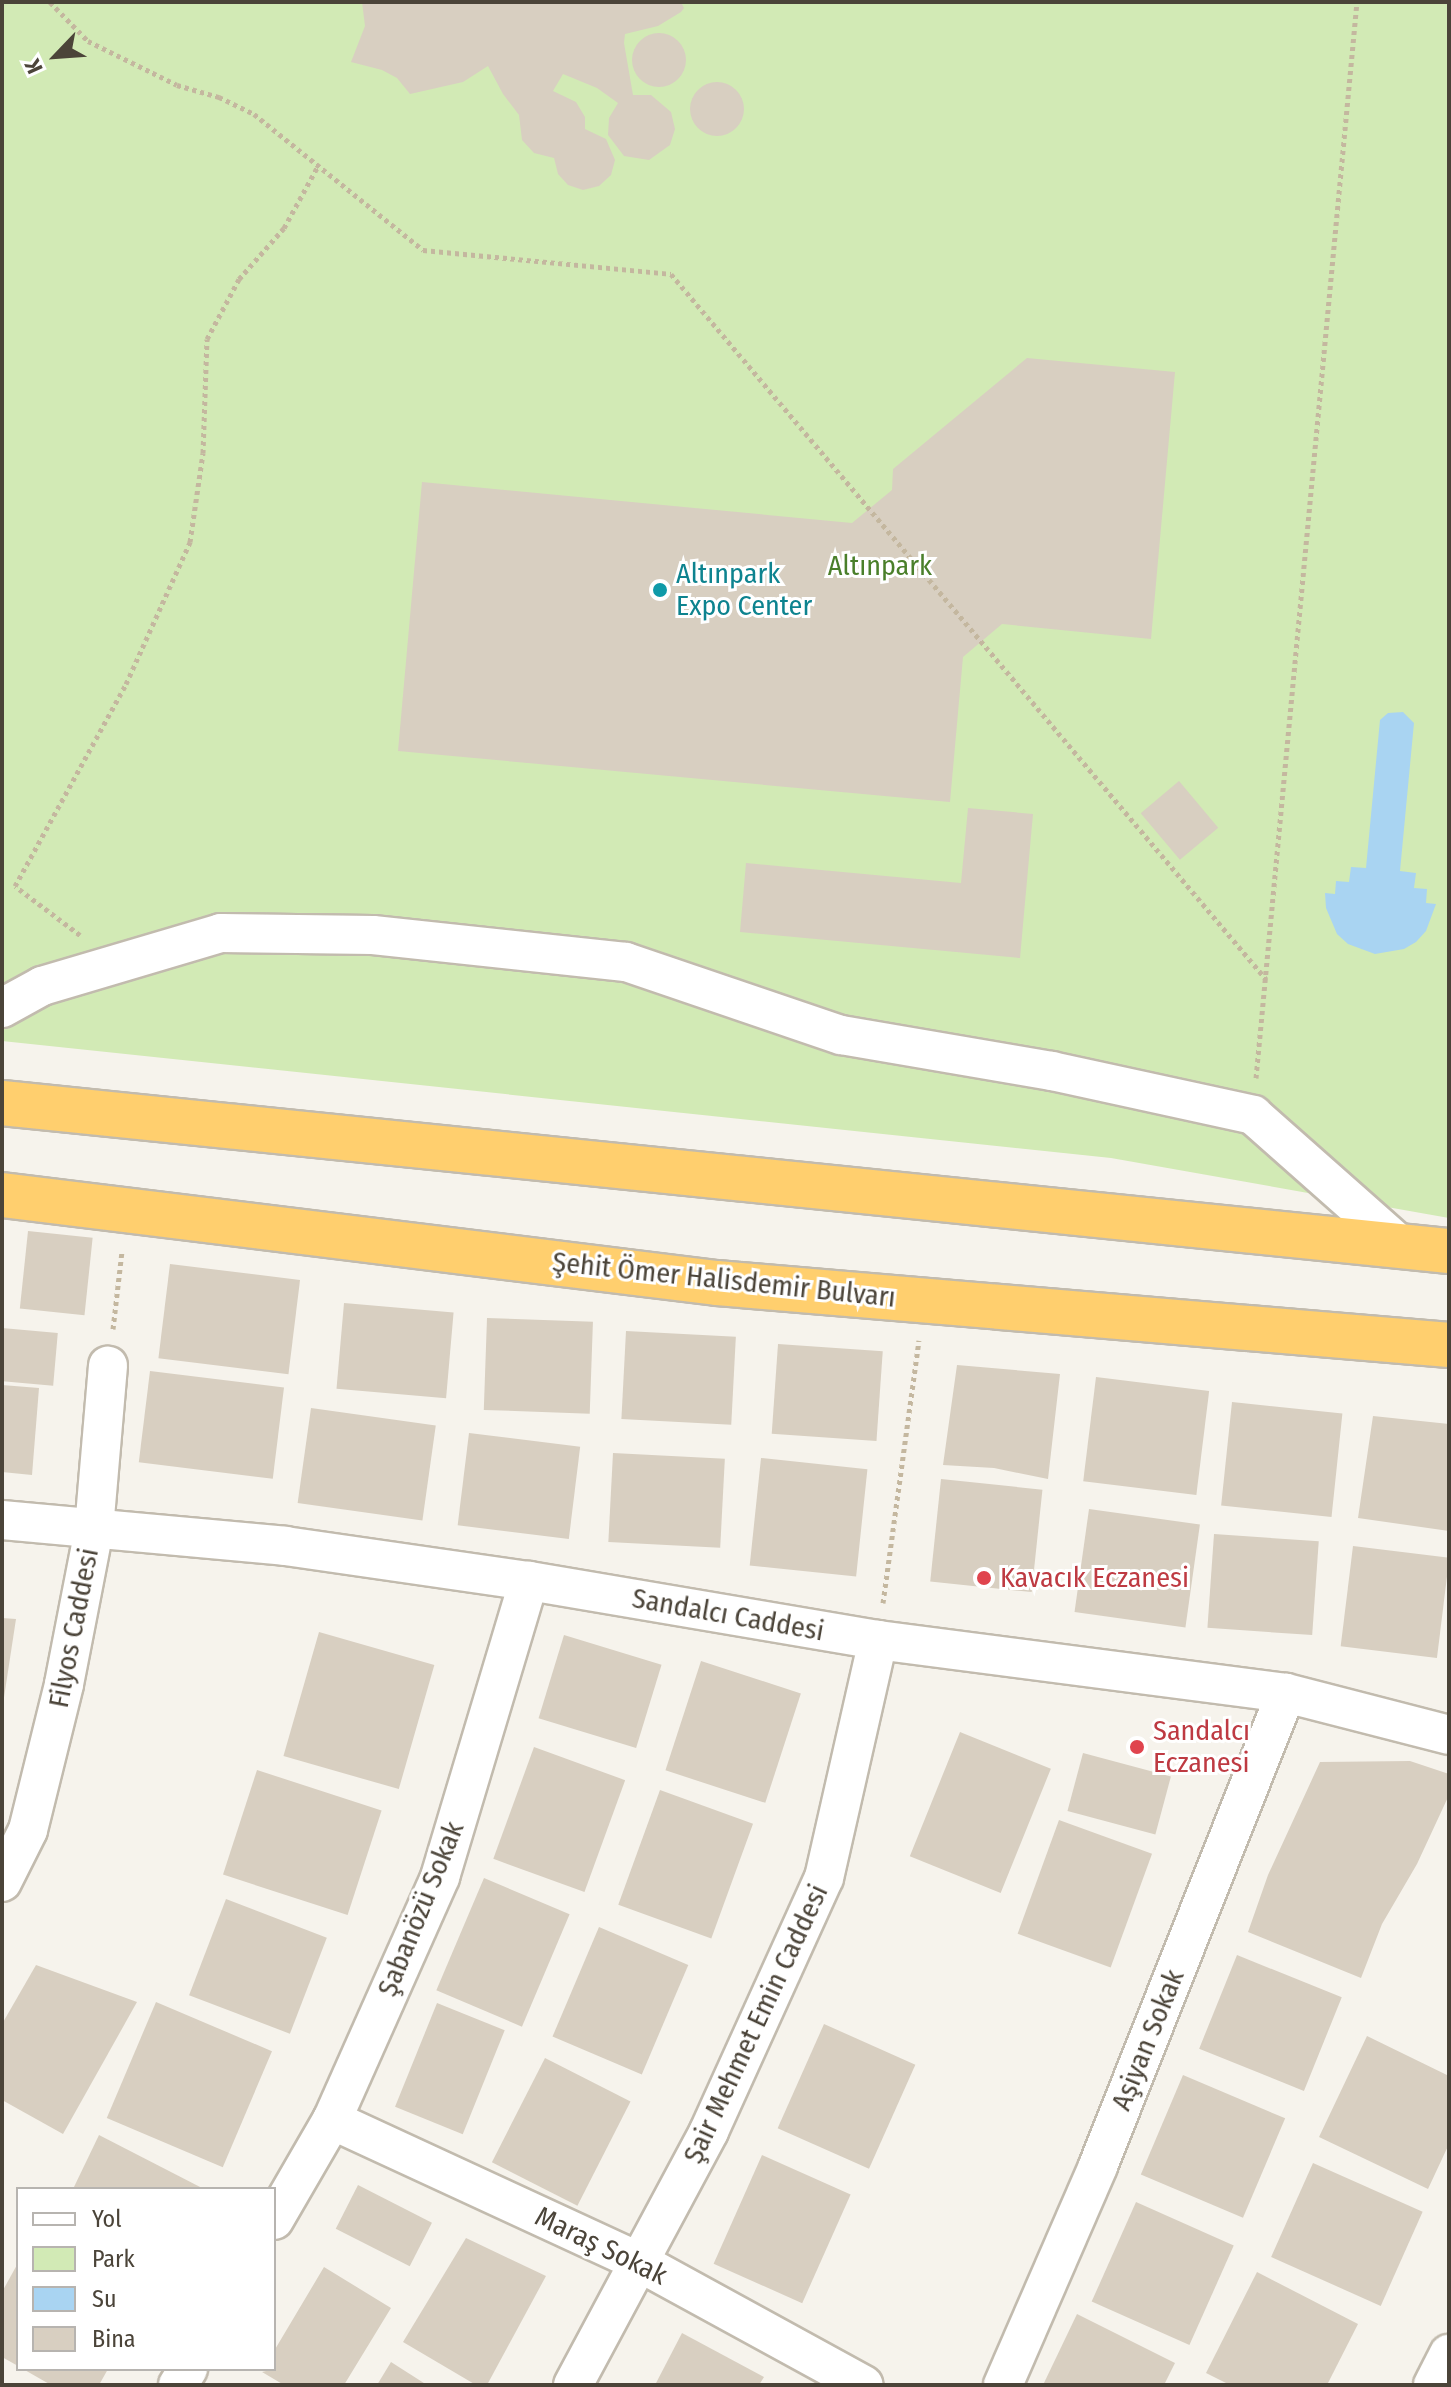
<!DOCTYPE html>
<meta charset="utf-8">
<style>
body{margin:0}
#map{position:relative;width:1451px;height:2387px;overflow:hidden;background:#f6f3ec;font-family:"Fira Sans Condensed",sans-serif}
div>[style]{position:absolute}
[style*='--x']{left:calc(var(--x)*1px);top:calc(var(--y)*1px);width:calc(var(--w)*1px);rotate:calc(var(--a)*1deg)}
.green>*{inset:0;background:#d2eab5}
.water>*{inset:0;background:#a9d4f2}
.building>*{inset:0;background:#d8cfc1;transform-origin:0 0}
.round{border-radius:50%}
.path>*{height:5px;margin-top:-2.5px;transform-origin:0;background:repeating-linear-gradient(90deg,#c4b79f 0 4px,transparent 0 8px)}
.roads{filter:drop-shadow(2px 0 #c2bbae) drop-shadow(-2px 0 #c2bbae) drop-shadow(0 2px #c2bbae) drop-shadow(0 -2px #c2bbae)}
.minor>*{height:38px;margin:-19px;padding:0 19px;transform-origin:19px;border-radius:19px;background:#fff}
.highway>*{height:44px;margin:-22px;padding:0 22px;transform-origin:22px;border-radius:22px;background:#ffcf6e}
.dots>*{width:22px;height:22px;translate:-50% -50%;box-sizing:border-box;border:4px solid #fff;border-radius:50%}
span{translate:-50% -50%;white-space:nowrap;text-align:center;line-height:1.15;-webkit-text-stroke:6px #fff;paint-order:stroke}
.park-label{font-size:28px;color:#4a7f2a}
.culture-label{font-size:28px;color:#0d838f}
.left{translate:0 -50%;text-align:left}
.street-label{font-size:28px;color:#4b4439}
.health-label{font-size:28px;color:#be3a42}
.frame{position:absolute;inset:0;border:4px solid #4b4439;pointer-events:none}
.legend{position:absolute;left:16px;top:2187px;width:260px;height:184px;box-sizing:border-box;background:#fff;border:2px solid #b7b4b0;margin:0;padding:10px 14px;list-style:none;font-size:24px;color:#4b4439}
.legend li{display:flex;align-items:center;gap:16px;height:40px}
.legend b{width:40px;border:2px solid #b7b4b0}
.north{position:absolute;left:16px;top:16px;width:80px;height:80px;-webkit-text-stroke:6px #fff;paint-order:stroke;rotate:245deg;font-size:22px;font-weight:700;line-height:32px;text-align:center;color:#4b4439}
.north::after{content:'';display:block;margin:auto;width:28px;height:36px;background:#4b4439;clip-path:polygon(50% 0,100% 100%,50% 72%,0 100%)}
</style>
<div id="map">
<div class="green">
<i style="clip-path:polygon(2px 2px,1449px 2px,1449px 1218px,1111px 1158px,2px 1041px)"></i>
</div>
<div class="water">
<i style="clip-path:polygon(1403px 712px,1414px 723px,1400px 871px,1416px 873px,1414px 888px,1427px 889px,1426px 903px,1436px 904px,1426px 931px,1416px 942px,1404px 949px,1375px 954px,1348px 944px,1337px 934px,1326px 908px,1325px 893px,1335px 894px,1336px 881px,1349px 882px,1351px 867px,1366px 868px,1380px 720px,1388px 713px)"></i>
</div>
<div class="building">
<i style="clip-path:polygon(362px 2px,681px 2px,684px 8px,681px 12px,658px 26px,625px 34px,624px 43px,633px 95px,651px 95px,671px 112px,675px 129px,670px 145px,649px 160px,624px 156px,608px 135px,609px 118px,618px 103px,597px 88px,563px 74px,553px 91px,576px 102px,585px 117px,585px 129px,606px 139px,615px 160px,611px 175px,599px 186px,583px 190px,568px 185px,558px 174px,554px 158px,534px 153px,522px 140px,519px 115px,503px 94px,488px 66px,463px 82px,410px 94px,397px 78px,382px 70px,351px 62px,365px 26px)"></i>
<i class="round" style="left:632px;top:33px;width:54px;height:54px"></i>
<i class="round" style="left:690px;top:82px;width:54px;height:54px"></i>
<i style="clip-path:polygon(1027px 358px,1175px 372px,1151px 639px,1002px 624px,963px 657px,950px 802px,398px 751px,422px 482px,852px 523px,892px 490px,893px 469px)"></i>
<i style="left:1179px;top:781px;width:61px;height:50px;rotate:50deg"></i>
<i style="clip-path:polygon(968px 808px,1033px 814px,1020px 958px,740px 932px,746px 863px,961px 883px)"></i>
<i style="left:28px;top:1231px;width:65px;height:78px;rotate:6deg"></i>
<i style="left:170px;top:1264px;width:131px;height:95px;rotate:7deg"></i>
<i style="left:344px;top:1303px;width:110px;height:86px;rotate:5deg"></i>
<i style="left:487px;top:1318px;width:106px;height:92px;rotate:2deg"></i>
<i style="left:2px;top:1328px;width:56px;height:53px;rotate:5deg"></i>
<i style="left:626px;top:1331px;width:110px;height:88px;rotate:3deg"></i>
<i style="left:778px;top:1344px;width:105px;height:90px;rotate:4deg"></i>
<i style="clip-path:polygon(957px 1365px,1060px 1374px,1048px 1479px,994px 1468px,943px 1465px)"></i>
<i style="left:150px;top:1371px;width:135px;height:92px;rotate:7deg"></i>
<i style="left:1096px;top:1377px;width:114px;height:105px;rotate:7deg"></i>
<i style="clip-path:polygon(2px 1385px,39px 1388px,32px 1475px,2px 1472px)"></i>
<i style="left:1232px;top:1402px;width:111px;height:104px;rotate:6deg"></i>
<i style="left:311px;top:1408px;width:126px;height:96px;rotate:8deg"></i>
<i style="clip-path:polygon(1373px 1416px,1449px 1424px,1449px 1531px,1358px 1518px)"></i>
<i style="left:469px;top:1433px;width:112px;height:93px;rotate:7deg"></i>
<i style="left:613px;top:1453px;width:112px;height:89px;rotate:3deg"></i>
<i style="left:761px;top:1458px;width:107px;height:108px;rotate:6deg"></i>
<i style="left:941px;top:1479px;width:102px;height:103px;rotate:6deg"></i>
<i style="left:1089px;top:1509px;width:112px;height:104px;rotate:8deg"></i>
<i style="left:1214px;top:1534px;width:105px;height:94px;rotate:4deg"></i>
<i style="left:1353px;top:1546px;width:97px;height:101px;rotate:7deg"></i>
<i style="clip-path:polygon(2px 1618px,16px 1619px,3px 1704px,2px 1704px)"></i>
<i style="left:319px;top:1632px;width:120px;height:129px;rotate:16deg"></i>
<i style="left:564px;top:1635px;width:102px;height:87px;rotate:17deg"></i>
<i style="left:701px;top:1661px;width:105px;height:115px;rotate:18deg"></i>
<i style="left:960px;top:1732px;width:98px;height:134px;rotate:22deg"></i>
<i style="left:534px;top:1747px;width:97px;height:119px;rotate:20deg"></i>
<i style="left:1083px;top:1753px;width:91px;height:60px;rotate:15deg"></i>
<i style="clip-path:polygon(1410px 1761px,1449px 1774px,1449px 1795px,1417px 1864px,1382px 1924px,1361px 1978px,1248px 1932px,1268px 1875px,1320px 1762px)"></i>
<i style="left:257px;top:1770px;width:131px;height:110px;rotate:18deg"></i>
<i style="left:660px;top:1790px;width:99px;height:122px;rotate:20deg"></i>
<i style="left:1059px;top:1820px;width:99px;height:121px;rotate:20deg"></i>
<i style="left:484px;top:1878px;width:93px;height:122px;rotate:23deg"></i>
<i style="left:226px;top:1899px;width:108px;height:103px;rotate:21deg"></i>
<i style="left:599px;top:1927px;width:97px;height:119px;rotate:23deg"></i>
<i style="left:1237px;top:1955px;width:113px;height:101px;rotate:22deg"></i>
<i style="clip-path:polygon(36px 1965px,137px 2002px,63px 2134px,2px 2100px,2px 2024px)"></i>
<i style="left:156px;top:2002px;width:126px;height:126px;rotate:23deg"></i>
<i style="left:437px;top:2003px;width:73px;height:112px;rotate:22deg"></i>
<i style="left:824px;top:2024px;width:100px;height:114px;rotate:24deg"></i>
<i style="clip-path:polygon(1367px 2036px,1449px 2076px,1449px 2144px,1428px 2189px,1319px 2137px)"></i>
<i style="left:545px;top:2058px;width:96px;height:117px;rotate:27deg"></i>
<i style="left:1183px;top:2075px;width:111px;height:108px;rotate:23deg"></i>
<i style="clip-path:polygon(99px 2135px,204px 2189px,73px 2189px)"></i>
<i style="left:762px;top:2155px;width:97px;height:119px;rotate:24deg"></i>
<i style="left:1313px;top:2163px;width:120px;height:103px;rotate:24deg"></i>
<i style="left:358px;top:2185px;width:83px;height:49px;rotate:27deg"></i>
<i style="left:1136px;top:2202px;width:107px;height:109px;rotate:24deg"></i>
<i style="clip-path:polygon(466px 2238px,546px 2276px,487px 2385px,476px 2385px,403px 2342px)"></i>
<i style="clip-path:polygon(18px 2263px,18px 2366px,2px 2357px,2px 2292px)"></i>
<i style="clip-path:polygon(324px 2267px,391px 2308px,344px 2385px,284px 2385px,262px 2372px,274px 2369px,274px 2351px)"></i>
<i style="clip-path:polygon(1257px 2272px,1358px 2324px,1327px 2385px,1230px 2385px,1206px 2373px)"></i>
<i style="clip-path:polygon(1077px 2314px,1175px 2363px,1164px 2385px,1043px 2385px)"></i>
<i style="clip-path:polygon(682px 2333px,764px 2377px,759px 2385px,655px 2385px)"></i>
<i style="clip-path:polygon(391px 2362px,427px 2385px,377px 2385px)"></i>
<i style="clip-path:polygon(23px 2369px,108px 2369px,99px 2385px,51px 2385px)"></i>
</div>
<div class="path">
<i style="--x:50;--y:2;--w:54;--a:45.7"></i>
<i style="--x:88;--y:41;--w:99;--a:26.3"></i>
<i style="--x:177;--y:85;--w:44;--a:15.9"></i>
<i style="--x:219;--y:97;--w:39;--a:26"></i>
<i style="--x:254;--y:114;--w:217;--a:38.8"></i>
<i style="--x:423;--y:250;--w:249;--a:5.5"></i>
<i style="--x:671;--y:274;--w:923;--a:49.84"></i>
<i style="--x:80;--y:935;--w:81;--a:-143"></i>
<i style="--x:15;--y:886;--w:230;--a:-61.2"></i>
<i style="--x:126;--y:684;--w:156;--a:-65.7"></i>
<i style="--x:190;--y:542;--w:90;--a:-81.7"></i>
<i style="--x:203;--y:453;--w:114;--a:-88"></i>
<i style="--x:207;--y:339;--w:68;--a:-61.9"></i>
<i style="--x:239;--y:279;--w:68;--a:-48.6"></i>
<i style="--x:284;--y:228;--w:71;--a:-61.3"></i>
<i style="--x:1256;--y:1078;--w:1081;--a:-84.64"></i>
<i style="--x:113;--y:1329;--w:79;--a:-83.4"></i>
<i style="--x:883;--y:1603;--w:265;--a:-82.2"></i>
</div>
<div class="roads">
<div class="minor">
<i style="--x:2;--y:1008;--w:46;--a:-28.8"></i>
<i style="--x:42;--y:986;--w:187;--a:-16.5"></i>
<i style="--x:221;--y:933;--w:152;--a:0.8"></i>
<i style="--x:373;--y:935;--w:254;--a:6.1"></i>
<i style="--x:626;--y:962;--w:227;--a:18.8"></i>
<i style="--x:841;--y:1035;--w:214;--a:9.7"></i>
<i style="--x:1052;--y:1071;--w:206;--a:12.3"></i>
<i style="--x:1253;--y:1115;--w:198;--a:41.5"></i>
<i style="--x:2;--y:1520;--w:284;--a:5.2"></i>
<i style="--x:285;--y:1546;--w:246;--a:8.2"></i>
<i style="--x:529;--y:1581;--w:354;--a:9.6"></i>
<i style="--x:878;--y:1640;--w:411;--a:7.4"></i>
<i style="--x:1286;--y:1693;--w:168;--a:14.4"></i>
<i style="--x:2;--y:1882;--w:58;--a:-63.4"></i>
<i style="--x:28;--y:1830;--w:150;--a:-76.1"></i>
<i style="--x:64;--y:1684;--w:158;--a:-79"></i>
<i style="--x:94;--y:1529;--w:164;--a:-85.1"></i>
<i style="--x:332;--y:2120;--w:338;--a:24.8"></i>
<i style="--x:639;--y:2262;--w:256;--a:28.7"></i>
<i style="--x:274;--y:2220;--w:116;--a:-59.9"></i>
<i style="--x:332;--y:2120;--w:266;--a:-66"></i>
<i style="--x:440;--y:1877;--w:309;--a:-73.3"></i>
<i style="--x:178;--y:2385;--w:19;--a:-58"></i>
<i style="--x:573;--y:2385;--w:288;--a:-61.8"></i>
<i style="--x:709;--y:2131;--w:278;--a:-65.6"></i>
<i style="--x:824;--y:1878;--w:244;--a:-77.2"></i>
<i style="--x:1003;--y:2385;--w:239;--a:-66.5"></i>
<i style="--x:1098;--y:2166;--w:509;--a:-68.32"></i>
<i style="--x:1433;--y:2385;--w:35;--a:-63"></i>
</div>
<div class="highway">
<i style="--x:2;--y:1103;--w:1455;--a:5.84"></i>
<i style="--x:2;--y:1195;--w:720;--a:7.02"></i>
<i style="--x:717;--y:1283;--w:735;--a:4.84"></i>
</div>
</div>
<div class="dots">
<i style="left:660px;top:590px;background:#0f9aa8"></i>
<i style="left:984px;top:1578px;background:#e0444e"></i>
<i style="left:1137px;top:1747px;background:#e0444e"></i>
</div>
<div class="park-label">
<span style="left:880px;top:566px">Altınpark</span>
</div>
<div class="culture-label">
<span class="left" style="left:676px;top:590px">Altınpark<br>Expo Center</span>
</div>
<div class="street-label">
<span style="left:724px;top:1280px;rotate:6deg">Şehit Ömer Halisdemir Bulvarı</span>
<span style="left:728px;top:1615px;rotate:10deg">Sandalcı Caddesi</span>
<span style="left:74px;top:1628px;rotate:-79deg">Filyos Caddesi</span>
<span style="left:421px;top:1909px;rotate:-68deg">Şabanözü Sokak</span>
<span style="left:756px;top:2024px;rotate:-65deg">Şair Mehmet Emin Caddesi</span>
<span style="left:1148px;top:2040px;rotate:-68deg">Aşiyan Sokak</span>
<span style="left:601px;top:2246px;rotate:26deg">Maraş Sokak</span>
</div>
<div class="health-label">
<span class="left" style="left:1000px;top:1578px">Kavacık Eczanesi</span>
<span class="left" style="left:1153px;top:1747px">Sandalcı<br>Eczanesi</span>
</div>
<div class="frame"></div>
<ul class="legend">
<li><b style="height:10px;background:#fff"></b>Yol</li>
<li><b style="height:22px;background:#d2eab5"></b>Park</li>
<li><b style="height:22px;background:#a9d4f2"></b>Su</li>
<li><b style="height:22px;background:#d8cfc1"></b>Bina</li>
</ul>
<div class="north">K</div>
</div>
